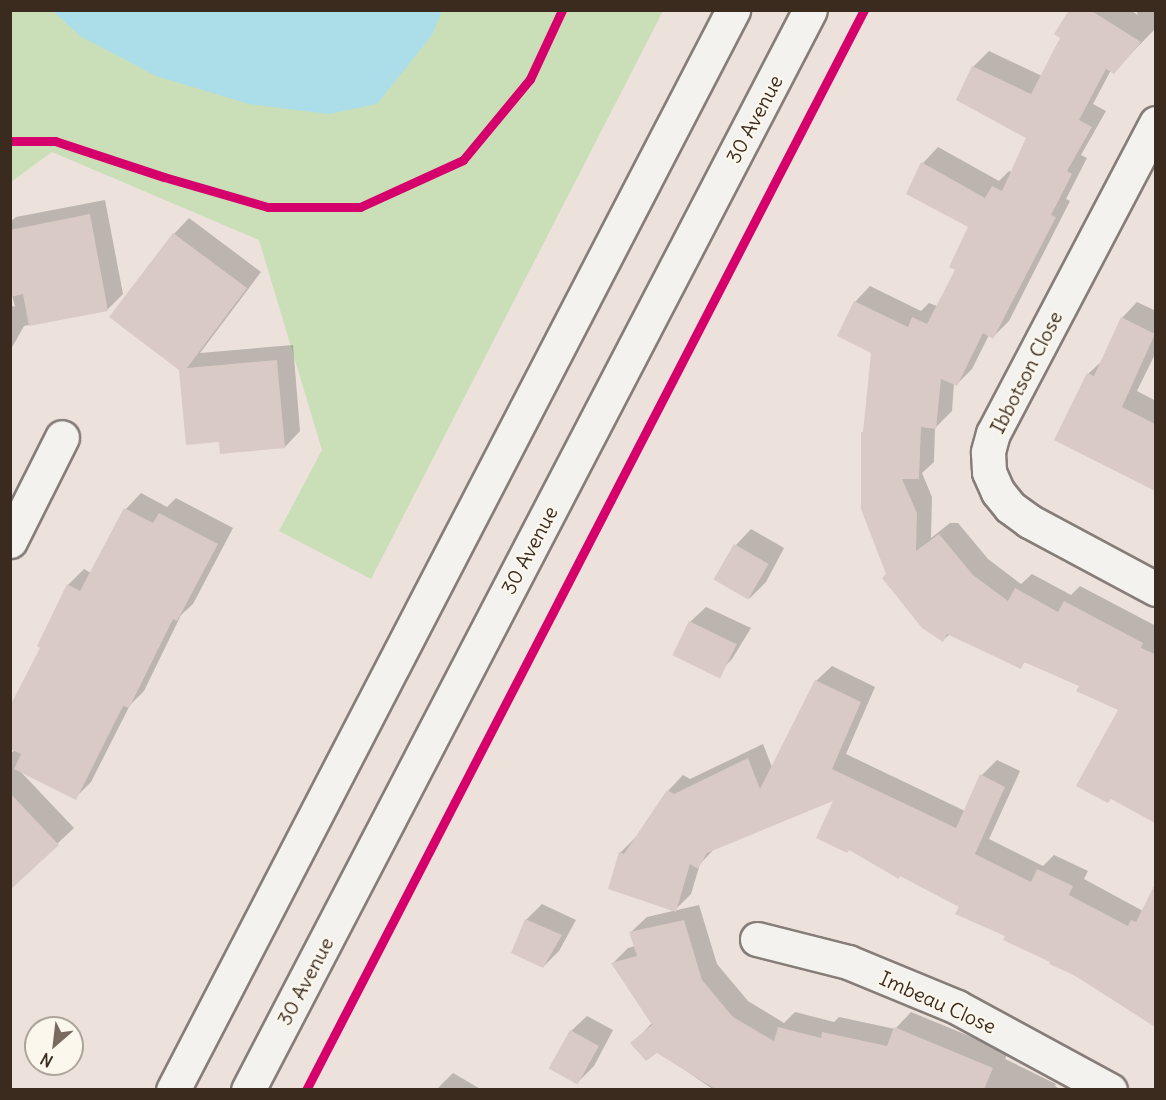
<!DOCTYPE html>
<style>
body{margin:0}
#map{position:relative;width:1166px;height:1100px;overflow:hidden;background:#ece1db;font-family:Delius,sans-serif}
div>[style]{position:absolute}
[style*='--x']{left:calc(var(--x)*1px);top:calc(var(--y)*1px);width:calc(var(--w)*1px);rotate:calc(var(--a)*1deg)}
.green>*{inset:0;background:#cadfb8}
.water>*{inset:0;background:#abdee8}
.shadow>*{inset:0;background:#0003}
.building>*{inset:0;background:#dacac5;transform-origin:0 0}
.roads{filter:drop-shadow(2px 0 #867d78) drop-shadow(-2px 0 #867d78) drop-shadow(0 2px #867d78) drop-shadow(0 -2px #867d78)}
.minor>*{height:33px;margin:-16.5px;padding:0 16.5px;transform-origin:16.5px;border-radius:16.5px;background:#f4f2ee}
.major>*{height:33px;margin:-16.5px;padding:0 16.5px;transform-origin:16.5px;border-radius:16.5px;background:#f4f2ee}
.cycleway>*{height:9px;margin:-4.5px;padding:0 4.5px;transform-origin:4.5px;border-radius:4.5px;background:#d6006c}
span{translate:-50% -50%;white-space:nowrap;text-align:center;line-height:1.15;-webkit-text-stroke:4.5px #fbf7ec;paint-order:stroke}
.street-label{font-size:20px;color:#3b2a1e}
.frame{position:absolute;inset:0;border:12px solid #3b2a1e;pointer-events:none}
.north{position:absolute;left:24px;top:1016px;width:60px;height:60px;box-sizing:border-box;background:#fbf7ec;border:2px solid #aea59a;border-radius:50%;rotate:208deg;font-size:16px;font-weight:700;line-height:24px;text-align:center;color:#3b2a1e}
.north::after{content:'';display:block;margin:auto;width:21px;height:27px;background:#796a60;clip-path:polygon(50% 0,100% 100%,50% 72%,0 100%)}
</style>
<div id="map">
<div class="green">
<i style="clip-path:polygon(11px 11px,663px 11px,371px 579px,279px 531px,322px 450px,259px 240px,52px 152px,11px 182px)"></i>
</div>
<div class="water">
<i style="clip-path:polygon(53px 11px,442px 11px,432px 35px,377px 104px,329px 114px,249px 104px,156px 76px,80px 36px)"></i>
</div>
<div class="shadow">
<i style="clip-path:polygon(1072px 10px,1130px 10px,1138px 15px,1136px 10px,1156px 10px,1156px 28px,1113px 72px,1111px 70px,1093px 104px,1106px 111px,1081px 155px,1087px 158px,1066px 199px,1070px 201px,1009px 321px,993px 337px,989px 335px,972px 369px,957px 384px,954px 383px,952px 411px,935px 428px,934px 462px,922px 473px,932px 497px,931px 538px,950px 523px,958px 523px,988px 559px,1021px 584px,1032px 574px,1071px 595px,1080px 586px,1156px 626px,1156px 821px,1112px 798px,1120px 710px,1081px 686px,1026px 661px,1020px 667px,950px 634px,943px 640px,888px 574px,865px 430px,872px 352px,855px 302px,870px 286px,921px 311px,929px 303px,937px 306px,957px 269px,970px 227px,908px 194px,923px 163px,938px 147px,999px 181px,1009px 171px,1012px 172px,1028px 138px,973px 67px,989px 51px,1042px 76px,1062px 38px)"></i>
<i style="clip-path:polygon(105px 200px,123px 294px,108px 309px,24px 326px,10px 351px,10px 305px,15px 307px,10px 286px,10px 222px,16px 217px)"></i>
<i style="clip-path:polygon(189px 218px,261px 272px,200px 353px,293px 345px,300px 431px,285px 447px,220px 441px,187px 443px,174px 234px)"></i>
<i style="clip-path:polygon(1137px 302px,1156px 311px,1156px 352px,1137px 391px,1156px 401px,1156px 488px,1056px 439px,1088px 374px,1103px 360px,1122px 318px)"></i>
<i style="clip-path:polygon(141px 493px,167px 507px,176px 498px,233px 528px,193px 604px,181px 615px,144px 691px,130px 705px,91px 782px,75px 798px,20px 771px,74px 828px,10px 888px,10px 754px,15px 750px,42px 647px,68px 585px,84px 569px,91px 573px,126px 509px)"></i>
<i style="clip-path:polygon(751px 529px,784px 548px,766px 582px,750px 598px,718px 580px,736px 545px)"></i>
<i style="clip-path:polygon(706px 607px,751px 628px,732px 659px,717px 675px,690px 622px)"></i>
<i style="clip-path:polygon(832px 666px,875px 687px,846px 754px,965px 811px,982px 775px,997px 760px,1020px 771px,989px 839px,1043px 866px,1054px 855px,1088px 871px,1084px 879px,1143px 911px,1156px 887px,1156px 1025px,961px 906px,849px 849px,836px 798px,715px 848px,700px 864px,691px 894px,675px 910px,620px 853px,636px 837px,668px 791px,683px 775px,690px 779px,763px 744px,772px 767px,816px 681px)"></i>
<i style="clip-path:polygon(542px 904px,576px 920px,559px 951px,543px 967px,526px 920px)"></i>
<i style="clip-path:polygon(699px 905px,717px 964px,748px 1001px,784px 1023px,795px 1012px,834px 1022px,839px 1017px,895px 1029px,911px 1012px,1008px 1052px,1005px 1059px,1056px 1084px,1055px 1086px,1061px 1090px,714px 1090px,657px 1051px,633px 1043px,652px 1023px,613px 963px,628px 948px,635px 946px,631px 932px,647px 917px)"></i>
<i style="clip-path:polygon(587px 1016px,613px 1030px,594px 1066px,578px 1082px,571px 1031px)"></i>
<i style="clip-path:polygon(453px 1073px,482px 1090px,436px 1090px)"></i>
</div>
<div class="building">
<i style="clip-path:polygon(1069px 10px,1090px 10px,1141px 42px,1114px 74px,1106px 69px,1079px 120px,1092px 127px,1067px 171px,1072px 174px,1051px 215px,1056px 217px,993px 339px,983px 333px,957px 386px,941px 379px,936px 429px,921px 427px,919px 479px,902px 479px,917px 513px,916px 551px,939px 534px,973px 575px,1008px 601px,1015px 588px,1058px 612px,1064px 601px,1143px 643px,1141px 648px,1155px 654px,1155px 823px,1111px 799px,1108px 803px,1076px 786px,1118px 710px,1076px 691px,1079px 686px,1024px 662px,1021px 669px,947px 634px,943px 642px,922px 628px,882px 578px,886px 574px,861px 509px,861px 432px,863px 432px,871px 353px,837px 336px,854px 301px,908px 327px,912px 317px,927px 324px,955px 270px,949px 267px,968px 227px,906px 194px,921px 162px,985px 198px,992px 186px,1002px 191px,1026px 138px,956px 100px,972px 66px,1031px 94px,1060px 38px,1054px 34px)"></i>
<i style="clip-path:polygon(90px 214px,108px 311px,29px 326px,23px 294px,10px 297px,10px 230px)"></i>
<i style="clip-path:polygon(173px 233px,247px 288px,187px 368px,277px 360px,285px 448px,220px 454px,219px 442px,186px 445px,179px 370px,109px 317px)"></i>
<i style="clip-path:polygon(1121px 317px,1155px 334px,1122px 407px,1155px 424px,1155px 491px,1054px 440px,1087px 373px,1094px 376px)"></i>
<i style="clip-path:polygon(124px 508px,153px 523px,159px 513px,218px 544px,177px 621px,173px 619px,129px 708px,123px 706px,76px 800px,14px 769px,21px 754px,10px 749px,10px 706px,40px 648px,37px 646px,67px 584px,80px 591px)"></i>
<i style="left:734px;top:544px;width:40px;height:41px;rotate:30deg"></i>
<i style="left:689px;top:621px;width:53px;height:38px;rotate:26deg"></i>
<i style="clip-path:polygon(815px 680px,861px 702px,832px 769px,956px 828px,980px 774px,1005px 787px,975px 854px,1031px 882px,1037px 869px,1073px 886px,1069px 895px,1128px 926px,1131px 920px,1136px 922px,1155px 884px,1155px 1027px,1074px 975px,1049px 964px,1050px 962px,1003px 940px,1005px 936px,955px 914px,959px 907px,900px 876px,899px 879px,849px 850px,847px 853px,816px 838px,833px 801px,707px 853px,698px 869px,690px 864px,676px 912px,608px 889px,619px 852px,624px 854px,667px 790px,674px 794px,748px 758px,760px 789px)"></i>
<i style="clip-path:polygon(10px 793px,59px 845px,10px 890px)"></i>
<i style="clip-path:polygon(525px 919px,562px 935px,543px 968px,511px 953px)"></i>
<i style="clip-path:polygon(684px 920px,702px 980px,733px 1017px,774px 1041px,778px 1027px,821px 1038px,822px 1032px,887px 1046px,894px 1027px,993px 1068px,984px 1089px,715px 1089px,657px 1053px,646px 1061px,630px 1043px,652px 1025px,611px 963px,637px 956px,629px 932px)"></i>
<i style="left:570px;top:1030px;width:33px;height:44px;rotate:29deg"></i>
</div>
<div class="roads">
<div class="minor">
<i style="--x:1156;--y:123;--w:350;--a:117.7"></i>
<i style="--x:993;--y:433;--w:20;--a:105"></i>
<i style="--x:988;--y:452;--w:20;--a:87"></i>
<i style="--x:989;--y:472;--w:22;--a:66"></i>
<i style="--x:998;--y:492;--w:19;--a:51"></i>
<i style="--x:1010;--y:507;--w:24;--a:36"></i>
<i style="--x:1029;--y:521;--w:144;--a:28.2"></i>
<i style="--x:10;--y:541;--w:116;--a:-63.4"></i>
<i style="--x:757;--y:939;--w:94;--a:14.2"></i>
<i style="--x:848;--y:962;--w:118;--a:22.4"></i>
<i style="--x:957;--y:1007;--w:174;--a:28.5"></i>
</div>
<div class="major">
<i style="--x:173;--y:1090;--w:1217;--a:-62.59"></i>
<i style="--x:248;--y:1090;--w:1217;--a:-62.51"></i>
</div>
</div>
<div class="cycleway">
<i style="--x:10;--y:141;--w:45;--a:0"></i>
<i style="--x:55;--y:141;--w:115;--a:18.3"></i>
<i style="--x:164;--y:177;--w:108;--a:16.1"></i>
<i style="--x:268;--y:207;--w:92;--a:0"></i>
<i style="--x:360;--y:207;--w:113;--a:-24.5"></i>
<i style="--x:463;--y:160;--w:105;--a:-50.4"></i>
<i style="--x:530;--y:79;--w:76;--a:-65.1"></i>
<i style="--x:306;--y:1090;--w:1216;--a:-62.68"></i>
</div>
<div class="street-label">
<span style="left:754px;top:119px;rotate:-62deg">30 Avenue</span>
<span style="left:1026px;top:372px;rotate:-63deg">Ibbotson Close</span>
<span style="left:529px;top:550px;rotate:-62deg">30 Avenue</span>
<span style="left:305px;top:981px;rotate:-62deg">30 Avenue</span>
<span style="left:938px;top:1002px;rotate:24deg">Imbeau Close</span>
</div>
<div class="frame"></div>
<div class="north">N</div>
</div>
